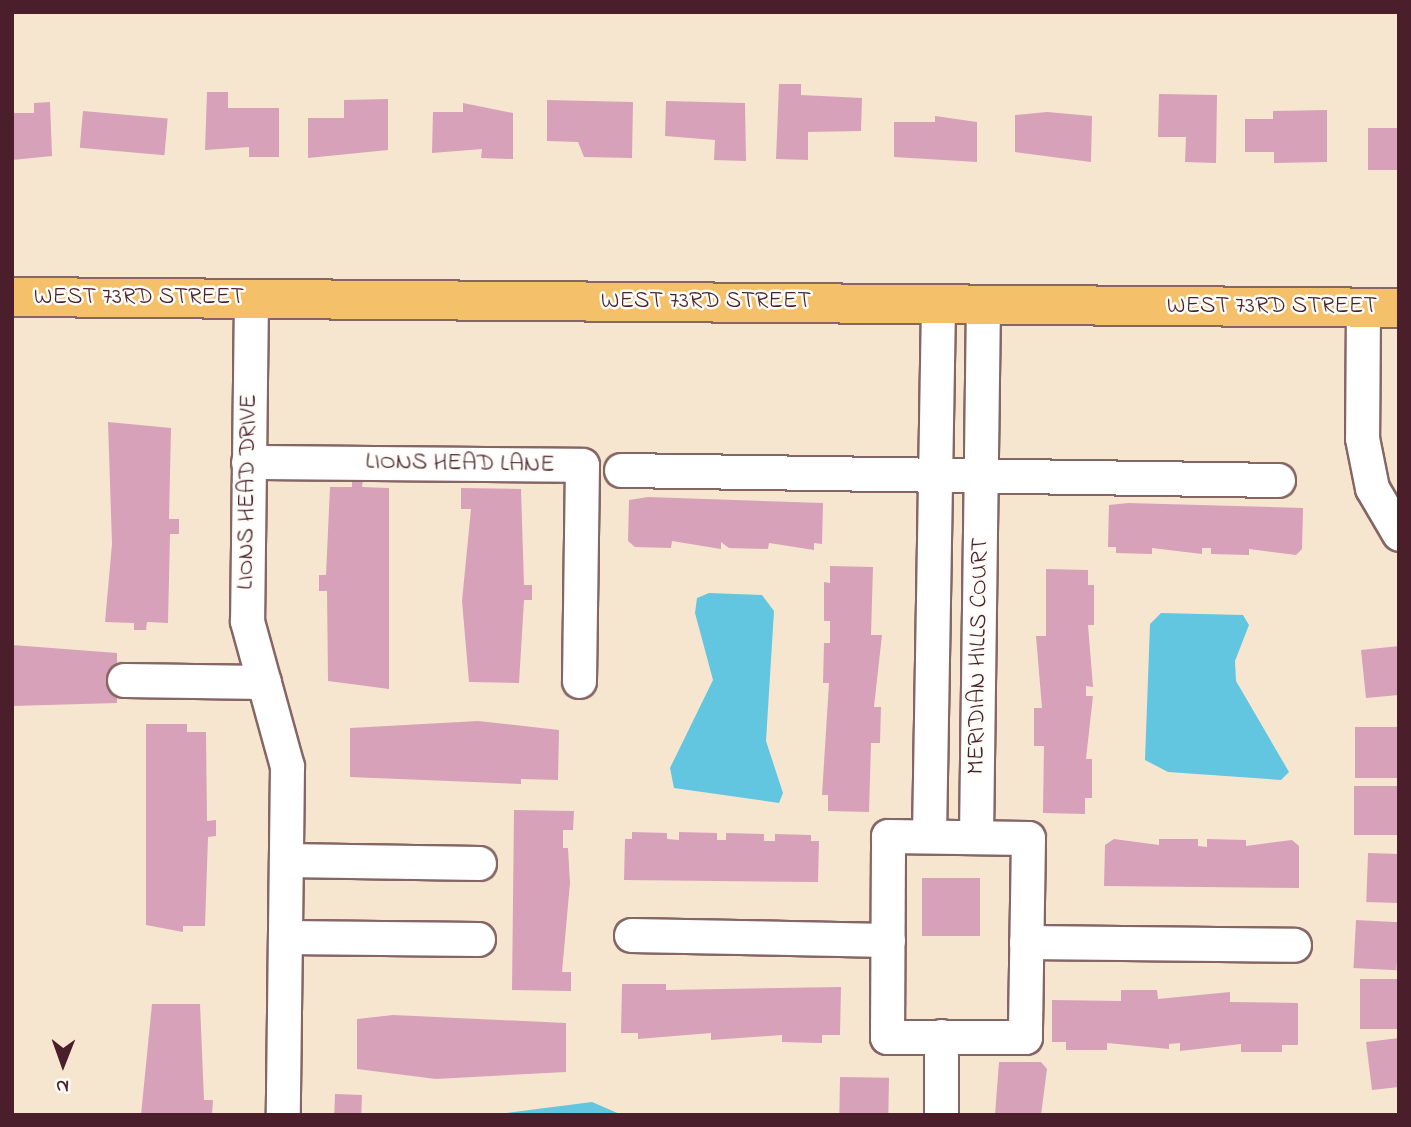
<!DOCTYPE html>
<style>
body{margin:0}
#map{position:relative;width:1411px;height:1127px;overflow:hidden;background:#f6e6d0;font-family:"Indie Flower",sans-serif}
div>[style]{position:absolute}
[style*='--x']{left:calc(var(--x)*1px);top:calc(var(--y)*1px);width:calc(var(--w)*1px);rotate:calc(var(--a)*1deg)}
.water>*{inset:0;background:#62c6e0}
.building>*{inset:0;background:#d7a1ba;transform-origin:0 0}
.roads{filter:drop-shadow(2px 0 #866565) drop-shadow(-2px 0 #866565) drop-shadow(0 2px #866565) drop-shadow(0 -2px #866565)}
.minor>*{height:33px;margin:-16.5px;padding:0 16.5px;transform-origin:16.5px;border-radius:16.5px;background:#fff}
.major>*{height:38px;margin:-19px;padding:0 19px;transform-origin:19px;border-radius:19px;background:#f4c16a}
span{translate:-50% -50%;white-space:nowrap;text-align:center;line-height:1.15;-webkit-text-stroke:5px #fdfcf7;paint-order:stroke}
.street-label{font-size:24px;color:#4a1f2b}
.frame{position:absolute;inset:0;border:14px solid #4a1f2b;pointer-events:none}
.north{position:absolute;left:28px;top:1029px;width:70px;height:70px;-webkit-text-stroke:5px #fdfcf7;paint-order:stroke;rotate:181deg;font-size:19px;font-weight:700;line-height:28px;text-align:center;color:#4a1f2b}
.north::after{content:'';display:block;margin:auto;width:24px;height:32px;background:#4a1f2b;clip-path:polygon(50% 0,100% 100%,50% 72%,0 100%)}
</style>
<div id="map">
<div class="water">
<i style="clip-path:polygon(709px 593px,762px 595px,774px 611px,766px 741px,783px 793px,779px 803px,674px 788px,670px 768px,713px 680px,695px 613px,697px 598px)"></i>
<i style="clip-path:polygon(1161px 613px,1243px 615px,1249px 625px,1235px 661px,1236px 681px,1289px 772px,1281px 780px,1168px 772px,1145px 760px,1150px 624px)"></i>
<i style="clip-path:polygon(592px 1102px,622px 1115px,490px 1115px)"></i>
</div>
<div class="building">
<i style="clip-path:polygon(779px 84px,801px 84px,801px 95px,862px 98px,861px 131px,808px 132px,808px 160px,776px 159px)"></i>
<i style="clip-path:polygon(207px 92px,228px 92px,228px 108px,279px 108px,279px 157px,249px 157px,249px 147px,205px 150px)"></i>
<i style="clip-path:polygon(1159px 94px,1217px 95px,1216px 163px,1185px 162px,1186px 137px,1158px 137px)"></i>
<i style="clip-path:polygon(388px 99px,388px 150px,308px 158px,308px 118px,344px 118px,344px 100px)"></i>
<i style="clip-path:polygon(547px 100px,633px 102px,632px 158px,584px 157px,578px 142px,547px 141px)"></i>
<i style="clip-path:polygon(666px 101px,745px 103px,746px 161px,714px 160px,715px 140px,665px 136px)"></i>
<i style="clip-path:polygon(50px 102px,52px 156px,12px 160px,12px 113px,34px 113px,34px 103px)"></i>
<i style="clip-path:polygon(463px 103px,513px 113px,513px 159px,481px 158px,482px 149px,432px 153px,433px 112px,463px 112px)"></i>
<i style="clip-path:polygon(1327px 110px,1327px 162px,1274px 163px,1274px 152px,1245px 152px,1245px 119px,1273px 119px,1273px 111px)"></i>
<i style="left:83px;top:111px;width:85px;height:37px;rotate:5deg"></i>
<i style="clip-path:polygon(1047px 112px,1092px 116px,1091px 162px,1015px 152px,1015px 115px)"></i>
<i style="clip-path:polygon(935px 116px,977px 122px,977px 162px,894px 157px,894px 122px,935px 122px)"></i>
<i style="left:1368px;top:128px;width:31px;height:42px"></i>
<i style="clip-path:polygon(108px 422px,171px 428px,169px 519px,179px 519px,179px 534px,170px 534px,168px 623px,147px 622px,146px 630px,134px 630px,134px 623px,105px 622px,112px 544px)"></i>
<i style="clip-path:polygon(352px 480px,363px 480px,362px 487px,389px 488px,389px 689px,328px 681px,327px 591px,319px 591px,319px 575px,326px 575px,330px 487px,352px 487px)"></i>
<i style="clip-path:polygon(461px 488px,521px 489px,524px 585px,532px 585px,532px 600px,524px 600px,519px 683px,469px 682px,462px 601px,471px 509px,461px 509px)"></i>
<i style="clip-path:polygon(648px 497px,823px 503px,822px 544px,814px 543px,814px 550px,769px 543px,768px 549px,729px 548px,721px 542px,721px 549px,672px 541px,671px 548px,635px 547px,628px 541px,629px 500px)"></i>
<i style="clip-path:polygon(1128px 503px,1303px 508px,1302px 549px,1296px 555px,1249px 549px,1249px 555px,1211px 554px,1211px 548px,1202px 548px,1202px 554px,1152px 548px,1152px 554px,1116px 553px,1116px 547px,1108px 547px,1109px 505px)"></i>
<i style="clip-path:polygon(830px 566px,873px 567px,871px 635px,882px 635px,874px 707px,881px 707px,880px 743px,871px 743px,869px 812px,828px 811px,828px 795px,822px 795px,829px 683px,823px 683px,824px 643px,830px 643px,830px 621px,824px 621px,824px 582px,830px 583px)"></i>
<i style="clip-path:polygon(1046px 569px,1088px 570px,1088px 585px,1094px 585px,1094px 625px,1088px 625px,1093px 687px,1086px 686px,1086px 696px,1093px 696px,1086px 759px,1092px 759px,1092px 798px,1085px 798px,1085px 814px,1043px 813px,1044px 746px,1034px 746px,1034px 708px,1042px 708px,1036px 636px,1046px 636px)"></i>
<i style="clip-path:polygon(12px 645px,117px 653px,117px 703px,12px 706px)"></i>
<i style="clip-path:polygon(1399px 646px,1399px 695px,1366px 698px,1361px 650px)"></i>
<i style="clip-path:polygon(478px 721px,559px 730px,558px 780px,521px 779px,521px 784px,350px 777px,350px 728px)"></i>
<i style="clip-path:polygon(146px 724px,187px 724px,187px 732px,206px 732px,207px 821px,216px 820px,216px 836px,208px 837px,205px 926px,183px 926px,183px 932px,146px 925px)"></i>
<i style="left:1355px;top:727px;width:44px;height:51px"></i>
<i style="left:1354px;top:786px;width:45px;height:49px"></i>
<i style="clip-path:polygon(514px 810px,574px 811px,573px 830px,563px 830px,563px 848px,568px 848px,570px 883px,562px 972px,571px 972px,571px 991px,512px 990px)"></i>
<i style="clip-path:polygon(632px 832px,667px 833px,667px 839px,679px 840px,679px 832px,717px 833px,717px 840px,726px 840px,726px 833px,764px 834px,764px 841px,775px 841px,775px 834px,811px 835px,811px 841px,819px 841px,818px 882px,624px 880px,625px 839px,632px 839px)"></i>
<i style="clip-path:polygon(1114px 839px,1159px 845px,1159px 839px,1198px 839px,1198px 846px,1207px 847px,1207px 839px,1246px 840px,1246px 846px,1292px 840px,1299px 846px,1299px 888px,1104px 886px,1105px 845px)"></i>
<i style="left:1368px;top:853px;width:31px;height:49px;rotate:2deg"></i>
<i style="left:922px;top:878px;width:58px;height:58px"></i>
<i style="left:1356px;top:920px;width:43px;height:48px;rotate:3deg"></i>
<i style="left:1360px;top:979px;width:39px;height:50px"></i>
<i style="clip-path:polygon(622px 984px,666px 984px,666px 990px,841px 987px,840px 1035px,822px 1035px,822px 1043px,782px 1042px,782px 1035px,711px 1040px,711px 1033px,638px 1039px,638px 1033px,621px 1033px)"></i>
<i style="clip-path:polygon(1121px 990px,1157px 990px,1158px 999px,1230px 992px,1230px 1002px,1298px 1003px,1298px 1045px,1282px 1045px,1282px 1052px,1241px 1052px,1241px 1044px,1180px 1051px,1180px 1043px,1169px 1044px,1169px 1049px,1107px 1043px,1107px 1050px,1066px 1050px,1066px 1042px,1052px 1042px,1052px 1000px,1121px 1001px)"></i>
<i style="clip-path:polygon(152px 1004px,200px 1004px,204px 1100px,213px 1100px,212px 1115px,141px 1115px)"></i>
<i style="clip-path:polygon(393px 1015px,566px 1023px,566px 1072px,436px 1079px,357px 1069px,357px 1019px)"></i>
<i style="clip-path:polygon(1399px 1038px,1399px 1087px,1372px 1090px,1366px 1042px)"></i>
<i style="clip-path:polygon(999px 1062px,1041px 1062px,1047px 1069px,1041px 1115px,995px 1115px)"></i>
<i style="left:840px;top:1077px;width:49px;height:38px;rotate:1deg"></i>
<i style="left:335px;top:1094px;width:27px;height:21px;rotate:2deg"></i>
</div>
<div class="roads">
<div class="minor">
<i style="--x:251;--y:299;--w:322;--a:90.7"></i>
<i style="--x:247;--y:621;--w:150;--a:74.6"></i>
<i style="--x:287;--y:766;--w:349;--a:90.7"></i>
<i style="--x:1363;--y:307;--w:131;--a:90.4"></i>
<i style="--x:1362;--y:438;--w:51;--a:78.7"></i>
<i style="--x:1372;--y:488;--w:53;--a:59.6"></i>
<i style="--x:248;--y:462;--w:334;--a:0.5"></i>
<i style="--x:582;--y:465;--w:216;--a:90.8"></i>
<i style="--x:621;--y:470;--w:657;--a:0.87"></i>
<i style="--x:124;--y:680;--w:140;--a:0.8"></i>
<i style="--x:888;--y:836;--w:140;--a:0.8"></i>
<i style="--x:1028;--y:838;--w:199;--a:90.9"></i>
<i style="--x:1025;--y:1037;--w:138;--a:180"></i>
<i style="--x:887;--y:1037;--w:201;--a:-89.7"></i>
<i style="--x:929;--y:836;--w:533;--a:-89.03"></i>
<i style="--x:976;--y:837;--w:535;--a:-89.25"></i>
<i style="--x:286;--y:860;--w:193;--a:0.9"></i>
<i style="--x:631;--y:935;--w:257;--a:1.1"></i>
<i style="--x:285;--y:937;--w:193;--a:0.6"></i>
<i style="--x:1026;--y:942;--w:268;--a:0.6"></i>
<i style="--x:941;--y:1036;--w:79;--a:90"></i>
</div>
<div class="major">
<i style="--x:12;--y:297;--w:1387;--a:0.45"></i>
</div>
</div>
<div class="street-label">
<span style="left:139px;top:298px">WEST 73RD STREET</span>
<span style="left:706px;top:302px">WEST 73RD STREET</span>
<span style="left:1272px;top:307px">WEST 73RD STREET</span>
<span style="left:460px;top:464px;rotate:1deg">LIONS HEAD LANE</span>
<span style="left:248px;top:492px;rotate:-89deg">LIONS HEAD DRIVE</span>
<span style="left:979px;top:656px;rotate:-89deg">MERIDIAN HILLS COURT</span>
</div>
<div class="frame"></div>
<div class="north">N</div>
</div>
